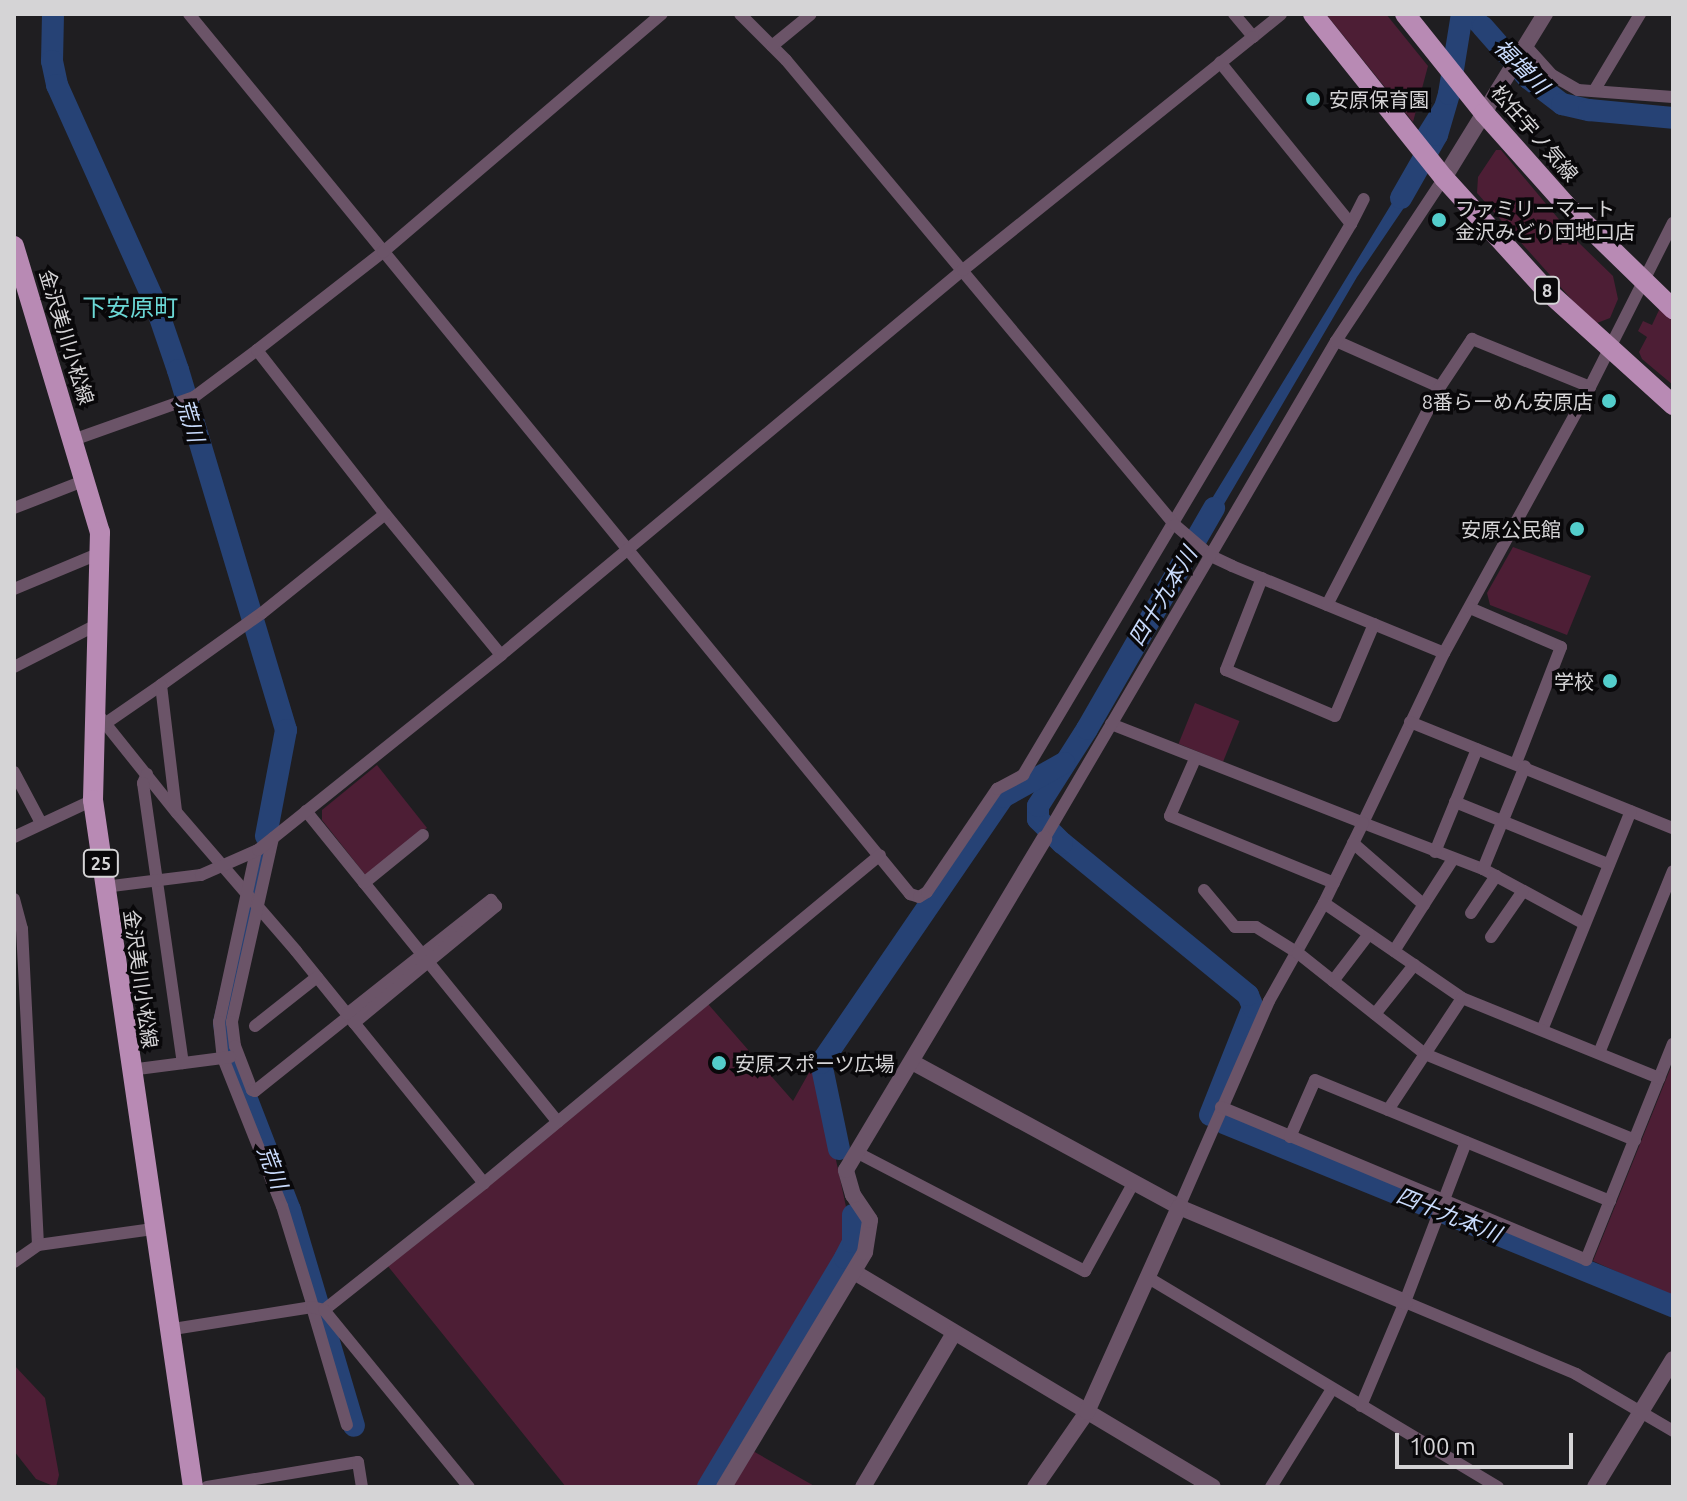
<!DOCTYPE html>
<meta charset="utf-8">
<style>
body{margin:0}
#map{position:relative;width:1687px;height:1501px;overflow:hidden;background:#1f1e21;font-family:Ubuntu,"Noto Sans JP",sans-serif}
div>[style]{position:absolute}
[style*='--x']{left:calc(var(--x)*1px);top:calc(var(--y)*1px);width:calc(var(--w)*1px);rotate:calc(var(--a)*1deg)}
.green>*{inset:0;background:#4d1e35;transform-origin:0 0}
.water>*{inset:0;background:#264275;transform-origin:0 0}
.river>*{height:22px;margin:-11px;padding:0 11px;transform-origin:11px;border-radius:11px;background:#264275}
.minor>*{height:12px;margin:-6px;padding:0 6px;transform-origin:6px;border-radius:6px;background:#6b5468}
.tertiary>*{height:16px;margin:-8px;padding:0 8px;transform-origin:8px;border-radius:8px;background:#6b5468}
.primary>*{height:20px;margin:-10px;padding:0 10px;transform-origin:10px;border-radius:10px;background:#b88ab4}
.dots>*{width:22px;height:22px;translate:-50% -50%;box-sizing:border-box;border:4px solid #09080a;border-radius:50%}
span{translate:-50% -50%;white-space:nowrap;text-align:center;line-height:1.15;-webkit-text-stroke:7px #09080a;paint-order:stroke}
.shield-label span{padding:2px 6px;background:#09080a;border:2px solid;border-radius:6px;-webkit-text-stroke-width:0}
.shield-label{font-size:18px;color:#d5d4d6;font-weight:700}
.poi-label{font-size:20px;color:#d5d4d6}
.left{translate:0 -50%;text-align:left}
.right{translate:-100% -50%;text-align:right}
.street-label{font-size:20px;color:#d5d4d6}
.water-label{font-size:22px;color:#c9dbfc;font-style:italic}
.quarter-label{font-size:24px;color:#6bd8d6}
.frame{position:absolute;inset:0;border:16px solid #d5d4d6;pointer-events:none}
.scale{position:absolute;left:1395px;top:1433px;width:178px;height:36px;box-sizing:border-box;border:4px solid #d5d4d6;border-top:0;padding-left:10px;font-size:24px;line-height:28px;white-space:nowrap;color:#d5d4d6;-webkit-text-stroke:6px #09080a;paint-order:stroke}
</style>
<div id="map">
<div class="green">
<i style="clip-path:polygon(1326px 14px,1386px 14px,1428px 66px,1413px 122px)"></i>
<i style="clip-path:polygon(1496px 150px,1501px 150px,1577px 241px,1613px 276px,1618px 299px,1610px 318px,1597px 323px,1573px 301px,1477px 193px,1478px 177px)"></i>
<i style="clip-path:polygon(1660px 308px,1673px 320px,1673px 385px,1642px 359px,1639px 352px,1647px 337px,1638px 331px,1643px 321px,1652px 325px)"></i>
<i style="clip-path:polygon(1513px 547px,1591px 576px,1567px 635px,1490px 605px,1487px 593px)"></i>
<i style="left:1195px;top:703px;width:48px;height:44px;rotate:22deg"></i>
<i style="clip-path:polygon(377px 765px,427px 828px,367px 877px,322px 820px,322px 810px)"></i>
<i style="clip-path:polygon(708px 1004px,793px 1101px,815px 1062px,848px 1216px,849px 1239px,701px 1487px,566px 1487px,387px 1265px)"></i>
<i style="clip-path:polygon(1673px 1062px,1673px 1297px,1593px 1261px)"></i>
<i style="clip-path:polygon(14px 1365px,45px 1398px,59px 1475px,56px 1487px,36px 1479px,14px 1451px)"></i>
<i style="clip-path:polygon(753px 1451px,816px 1487px,730px 1487px)"></i>
</div>
<div class="water">
<i style="clip-path:polygon(1453px 14px,1486px 14px,1495px 43px,1502px 45px,1498px 57px,1470px 29px,1464px 32px,1463px 51px,1455px 52px)"></i>
<i style="left:1443px;top:90px;width:13px;height:55px;rotate:32deg"></i>
<i style="clip-path:polygon(1414px 167px,1418px 187px,1357px 277px,1203px 540px,1194px 528px)"></i>
</div>
<div class="river">
<i style="--x:53;--y:14;--w:47;--a:91.2"></i>
<i style="--x:52;--y:61;--w:25;--a:78"></i>
<i style="--x:57;--y:85;--w:239;--a:65.8"></i>
<i style="--x:155;--y:303;--w:71;--a:71.1"></i>
<i style="--x:178;--y:370;--w:376;--a:73.3"></i>
<i style="--x:286;--y:730;--w:108;--a:100.7"></i>
<i style="--x:1483;--y:27;--w:68;--a:48.6"></i>
<i style="--x:1528;--y:78;--w:43;--a:37.4"></i>
<i style="--x:1562;--y:104;--w:28;--a:13"></i>
<i style="--x:1589;--y:110;--w:84;--a:5.4"></i>
<i style="--x:1401;--y:198;--w:73;--a:-60.3"></i>
<i style="--x:1437;--y:135;--w:43;--a:-73.7"></i>
<i style="--x:1449;--y:94;--w:81;--a:-80.8"></i>
<i style="--x:254;--y:893;--w:32;--a:-79"></i>
<i style="--x:251;--y:907;--w:119;--a:103.1"></i>
<i style="--x:224;--y:1023;--w:30;--a:81"></i>
<i style="--x:229;--y:1053;--w:168;--a:68.8"></i>
<i style="--x:290;--y:1210;--w:225;--a:73.5"></i>
<i style="--x:1210;--y:1115;--w:116;--a:-68.3"></i>
<i style="--x:1253;--y:1007;--w:13;--a:-113"></i>
<i style="--x:1248;--y:995;--w:240;--a:-140.7"></i>
<i style="--x:1062;--y:843;--w:34;--a:-135"></i>
<i style="--x:1038;--y:819;--w:13;--a:-90"></i>
<i style="--x:1038;--y:806;--w:91;--a:-57.5"></i>
<i style="--x:1087;--y:729;--w:255;--a:-60.1"></i>
<i style="--x:1224;--y:1123;--w:485;--a:22.2"></i>
<i style="--x:839;--y:1149;--w:88;--a:-101.8"></i>
<i style="--x:821;--y:1063;--w:322;--a:-55.6"></i>
<i style="--x:1003;--y:797;--w:70;--a:-29.1"></i>
<i style="--x:708;--y:1487;--w:267;--a:-59.1"></i>
<i style="--x:845;--y:1258;--w:18;--a:-63"></i>
<i style="--x:853;--y:1242;--w:27;--a:-90"></i>
</div>
<div class="minor">
<i style="--x:189;--y:14;--w:1138;--a:50.67"></i>
<i style="--x:910;--y:894;--w:9;--a:18"></i>
<i style="--x:919;--y:897;--w:9;--a:-32"></i>
<i style="--x:927;--y:892;--w:125;--a:-55.8"></i>
<i style="--x:997;--y:789;--w:30;--a:-28"></i>
<i style="--x:1023;--y:775;--w:641;--a:-59.24"></i>
<i style="--x:1351;--y:224;--w:208;--a:-129"></i>
<i style="--x:740;--y:14;--w:65;--a:45"></i>
<i style="--x:786;--y:60;--w:606;--a:50.09"></i>
<i style="--x:1175;--y:525;--w:48;--a:40.7"></i>
<i style="--x:1211;--y:556;--w:23;--a:25"></i>
<i style="--x:1232;--y:566;--w:229;--a:22.3"></i>
<i style="--x:1444;--y:653;--w:303;--a:-61.2"></i>
<i style="--x:1234;--y:14;--w:30;--a:50"></i>
<i style="--x:1253;--y:37;--w:36;--a:-39"></i>
<i style="--x:1525;--y:45;--w:40;--a:48"></i>
<i style="--x:1552;--y:75;--w:30;--a:30"></i>
<i style="--x:1578;--y:90;--w:95;--a:4.2"></i>
<i style="--x:772;--y:46;--w:50;--a:-39.4"></i>
<i style="--x:1594;--y:91;--w:90;--a:-59.1"></i>
<i style="--x:1351;--y:224;--w:28;--a:-63"></i>
<i style="--x:1336;--y:341;--w:114;--a:23.9"></i>
<i style="--x:1440;--y:387;--w:58;--a:-56.3"></i>
<i style="--x:1472;--y:339;--w:127;--a:22.1"></i>
<i style="--x:1590;--y:387;--w:184;--a:-63.2"></i>
<i style="--x:73;--y:440;--w:128;--a:-19.6"></i>
<i style="--x:194;--y:397;--w:79;--a:-36.7"></i>
<i style="--x:14;--y:508;--w:77;--a:-21.3"></i>
<i style="--x:1262;--y:578;--w:99;--a:111.4"></i>
<i style="--x:1226;--y:670;--w:118;--a:22.9"></i>
<i style="--x:1335;--y:716;--w:100;--a:-67"></i>
<i style="--x:14;--y:589;--w:93;--a:-22.7"></i>
<i style="--x:1327;--y:605;--w:246;--a:-62.6"></i>
<i style="--x:1470;--y:608;--w:99;--a:23.2"></i>
<i style="--x:1561;--y:647;--w:124;--a:111.2"></i>
<i style="--x:1444;--y:653;--w:188;--a:115.5"></i>
<i style="--x:1363;--y:823;--w:129;--a:21"></i>
<i style="--x:1483;--y:869;--w:114;--a:28.4"></i>
<i style="--x:501;--y:655;--w:183;--a:-129.4"></i>
<i style="--x:385;--y:514;--w:208;--a:-128"></i>
<i style="--x:257;--y:350;--w:160;--a:-37.9"></i>
<i style="--x:383;--y:252;--w:367;--a:-40.5"></i>
<i style="--x:14;--y:667;--w:97;--a:-27.1"></i>
<i style="--x:161;--y:685;--w:124;--a:-35.5"></i>
<i style="--x:262;--y:613;--w:158;--a:-38.8"></i>
<i style="--x:96;--y:712;--w:129;--a:51.3"></i>
<i style="--x:177;--y:813;--w:182;--a:49.2"></i>
<i style="--x:296;--y:951;--w:299;--a:51"></i>
<i style="--x:1410;--y:722;--w:284;--a:22"></i>
<i style="--x:106;--y:723;--w:67;--a:-34.6"></i>
<i style="--x:161;--y:685;--w:126;--a:83.2"></i>
<i style="--x:1111;--y:724;--w:271;--a:21.4"></i>
<i style="--x:1363;--y:823;--w:89;--a:116"></i>
<i style="--x:1324;--y:903;--w:112;--a:119.3"></i>
<i style="--x:1269;--y:1001;--w:225;--a:113.6"></i>
<i style="--x:1195;--y:759;--w:62;--a:113.7"></i>
<i style="--x:1170;--y:816;--w:177;--a:22.2"></i>
<i style="--x:14;--y:772;--w:58;--a:62.1"></i>
<i style="--x:147;--y:774;--w:10;--a:114"></i>
<i style="--x:143;--y:783;--w:283;--a:81.9"></i>
<i style="--x:1455;--y:802;--w:165;--a:22.1"></i>
<i style="--x:306;--y:811;--w:400;--a:51"></i>
<i style="--x:14;--y:837;--w:87;--a:-25.1"></i>
<i style="--x:273;--y:838;--w:189;--a:102.6"></i>
<i style="--x:232;--y:1022;--w:24;--a:83"></i>
<i style="--x:235;--y:1046;--w:47;--a:68.9"></i>
<i style="--x:252;--y:1090;--w:3;--a:18"></i>
<i style="--x:255;--y:1091;--w:120;--a:-38.6"></i>
<i style="--x:1044;--y:839;--w:577;--a:-59.61"></i>
<i style="--x:1336;--y:341;--w:196;--a:-56.5"></i>
<i style="--x:1353;--y:843;--w:94;--a:41.1"></i>
<i style="--x:256;--y:851;--w:175;--a:102.2"></i>
<i style="--x:219;--y:1022;--w:36;--a:84"></i>
<i style="--x:223;--y:1058;--w:159;--a:68.3"></i>
<i style="--x:282;--y:1206;--w:106;--a:72.9"></i>
<i style="--x:1435;--y:852;--w:111;--a:-67.8"></i>
<i style="--x:1483;--y:869;--w:111;--a:-67.8"></i>
<i style="--x:364;--y:883;--w:76;--a:-39.1"></i>
<i style="--x:104;--y:887;--w:98;--a:-7.1"></i>
<i style="--x:201;--y:875;--w:62;--a:-23.7"></i>
<i style="--x:258;--y:850;--w:312;--a:-38.7"></i>
<i style="--x:501;--y:655;--w:601;--a:-39.81"></i>
<i style="--x:963;--y:270;--w:372;--a:-38.8"></i>
<i style="--x:1204;--y:890;--w:48;--a:50"></i>
<i style="--x:1235;--y:927;--w:21;--a:0"></i>
<i style="--x:1256;--y:927;--w:49;--a:31.8"></i>
<i style="--x:1298;--y:953;--w:162;--a:38.5"></i>
<i style="--x:1425;--y:1054;--w:227;--a:22.3"></i>
<i style="--x:14;--y:899;--w:31;--a:75"></i>
<i style="--x:22;--y:929;--w:316;--a:87.1"></i>
<i style="--x:1324;--y:903;--w:168;--a:34.5"></i>
<i style="--x:1471;--y:913;--w:45;--a:-56"></i>
<i style="--x:1491;--y:937;--w:56;--a:-55.2"></i>
<i style="--x:1394;--y:951;--w:109;--a:-57.3"></i>
<i style="--x:1333;--y:981;--w:59;--a:-52.5"></i>
<i style="--x:347;--y:1014;--w:184;--a:-38.4"></i>
<i style="--x:491;--y:900;--w:8;--a:50"></i>
<i style="--x:496;--y:906;--w:184;--a:140.5"></i>
<i style="--x:1375;--y:1014;--w:63;--a:-51.5"></i>
<i style="--x:255;--y:1026;--w:79;--a:-38.3"></i>
<i style="--x:1542;--y:1030;--w:236;--a:-67.9"></i>
<i style="--x:1599;--y:1053;--w:196;--a:-67.9"></i>
<i style="--x:130;--y:1070;--w:101;--a:-7.4"></i>
<i style="--x:1221;--y:1107;--w:396;--a:22.7"></i>
<i style="--x:1586;--y:1260;--w:233;--a:-68.1"></i>
<i style="--x:1388;--y:1110;--w:134;--a:-56.5"></i>
<i style="--x:1462;--y:998;--w:213;--a:22.1"></i>
<i style="--x:1290;--y:1137;--w:62;--a:-66.3"></i>
<i style="--x:1315;--y:1080;--w:319;--a:22.3"></i>
<i style="--x:1466;--y:1142;--w:171;--a:110.9"></i>
<i style="--x:1405;--y:1302;--w:186;--a:22.8"></i>
<i style="--x:1576;--y:1374;--w:113;--a:30.4"></i>
<i style="--x:856;--y:1152;--w:258;--a:27.5"></i>
<i style="--x:1085;--y:1271;--w:102;--a:-61.2"></i>
<i style="--x:14;--y:1262;--w:29;--a:-35"></i>
<i style="--x:38;--y:1245;--w:116;--a:-7.9"></i>
<i style="--x:1147;--y:1277;--w:409;--a:30.9"></i>
<i style="--x:312;--y:1307;--w:123;--a:73.5"></i>
<i style="--x:324;--y:1310;--w:204;--a:-38.4"></i>
<i style="--x:484;--y:1183;--w:514;--a:-39.63"></i>
<i style="--x:167;--y:1330;--w:147;--a:-9"></i>
<i style="--x:312;--y:1307;--w:12;--a:14"></i>
<i style="--x:324;--y:1310;--w:229;--a:50.7"></i>
<i style="--x:1361;--y:1406;--w:113;--a:-67.1"></i>
<i style="--x:207;--y:1487;--w:153;--a:-9.4"></i>
<i style="--x:358;--y:1462;--w:25;--a:81"></i>
<i style="--x:1271;--y:1487;--w:115;--a:-58.1"></i>
</div>
<div class="tertiary">
<i style="--x:1444;--y:178;--w:193;--a:-58.4"></i>
<i style="--x:912;--y:1062;--w:304;--a:28.5"></i>
<i style="--x:1179;--y:1207;--w:245;--a:22.8"></i>
<i style="--x:854;--y:1272;--w:418;--a:30.9"></i>
<i style="--x:724;--y:1487;--w:274;--a:-59"></i>
<i style="--x:865;--y:1252;--w:32;--a:-81"></i>
<i style="--x:870;--y:1220;--w:30;--a:-124"></i>
<i style="--x:853;--y:1195;--w:26;--a:-106"></i>
<i style="--x:846;--y:1170;--w:386;--a:-59.1"></i>
<i style="--x:863;--y:1487;--w:179;--a:-59.4"></i>
<i style="--x:1035;--y:1487;--w:91;--a:-55.3"></i>
<i style="--x:1087;--y:1412;--w:225;--a:-65.8"></i>
<i style="--x:1595;--y:1487;--w:150;--a:-58.6"></i>
</div>
<div class="primary">
<i style="--x:1313;--y:14;--w:210;--a:51.4"></i>
<i style="--x:1444;--y:178;--w:150;--a:47.7"></i>
<i style="--x:1545;--y:289;--w:173;--a:42.2"></i>
<i style="--x:1405;--y:14;--w:127;--a:51.4"></i>
<i style="--x:1484;--y:113;--w:122;--a:48.3"></i>
<i style="--x:1565;--y:204;--w:151;--a:44.2"></i>
<i style="--x:14;--y:246;--w:299;--a:73.3"></i>
<i style="--x:100;--y:532;--w:268;--a:91.5"></i>
<i style="--x:93;--y:800;--w:694;--a:81.72"></i>
</div>
<div class="dots">
<i style="left:1313px;top:99px;background:#53cdcb"></i>
<i style="left:1439px;top:220px;background:#53cdcb"></i>
<i style="left:1609px;top:401px;background:#53cdcb"></i>
<i style="left:1577px;top:529px;background:#53cdcb"></i>
<i style="left:1610px;top:681px;background:#53cdcb"></i>
<i style="left:719px;top:1063px;background:#53cdcb"></i>
</div>
<div class="shield-label">
<span style="left:1547px;top:290px">8</span>
<span style="left:101px;top:863px">25</span>
</div>
<div class="poi-label">
<span class="left" style="left:1329px;top:99px">安原保育園</span>
<span class="left" style="left:1455px;top:220px">ファミリーマート<br>金沢みどり団地口店</span>
<span class="right" style="left:1593px;top:401px">8番らーめん安原店</span>
<span class="right" style="left:1561px;top:529px">安原公民館</span>
<span class="right" style="left:1594px;top:681px">学校</span>
<span class="left" style="left:735px;top:1063px">安原スポーツ広場</span>
</div>
<div class="street-label">
<span style="left:1535px;top:133px;rotate:49deg">松任宇ノ気線</span>
<span style="left:67px;top:337px;rotate:73deg">金沢美川小松線</span>
<span style="left:141px;top:979px;rotate:82deg">金沢美川小松線</span>
</div>
<div class="water-label">
<span style="left:1522px;top:66px;rotate:45deg">福増川</span>
<span style="left:191px;top:420px;rotate:73deg">荒川</span>
<span style="left:1162px;top:596px;rotate:-59deg">四十九本川</span>
<span style="left:273px;top:1167px;rotate:69deg">荒川</span>
<span style="left:1449px;top:1214px;rotate:22deg">四十九本川</span>
</div>
<div class="quarter-label">
<span style="left:130px;top:308px">下安原町</span>
</div>
<div class="frame"></div>
<div class="scale">100 m</div>
</div>
